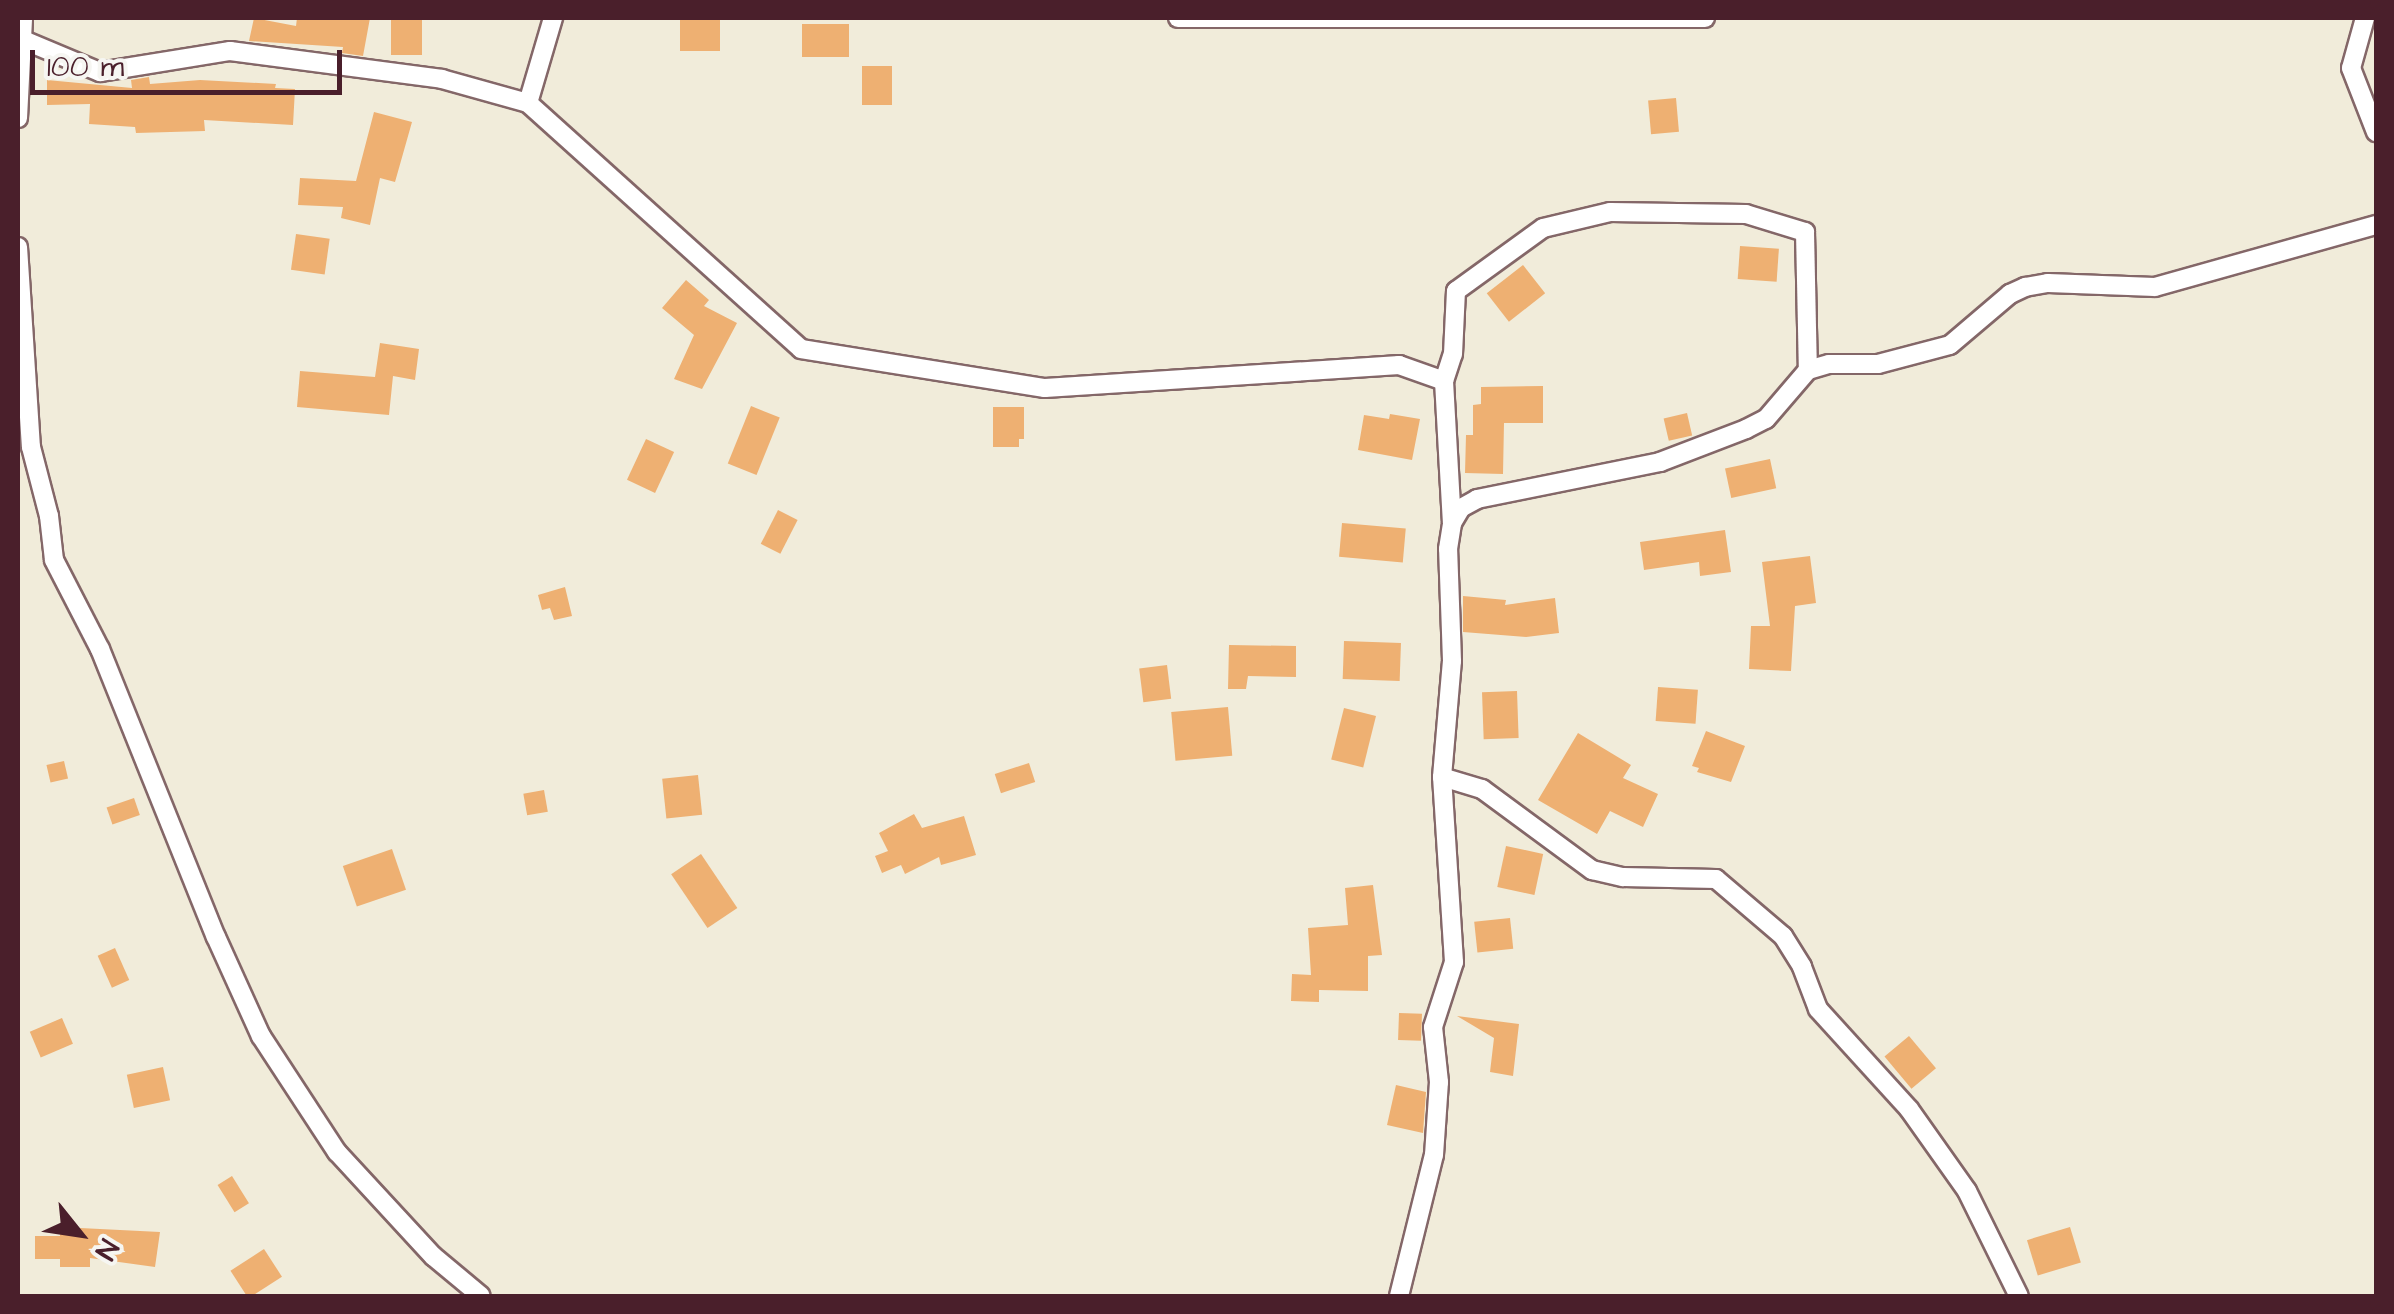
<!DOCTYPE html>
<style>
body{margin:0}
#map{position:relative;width:2394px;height:1314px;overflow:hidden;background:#f1ecda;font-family:"Architects Daughter",sans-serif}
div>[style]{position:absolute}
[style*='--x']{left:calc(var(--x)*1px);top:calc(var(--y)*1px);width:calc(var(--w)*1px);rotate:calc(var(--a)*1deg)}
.building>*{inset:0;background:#eeb072;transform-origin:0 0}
.roads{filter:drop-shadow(2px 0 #846768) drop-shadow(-2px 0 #846768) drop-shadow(0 2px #846768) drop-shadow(0 -2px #846768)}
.street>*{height:18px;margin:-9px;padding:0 9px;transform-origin:9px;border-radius:9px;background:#fff}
span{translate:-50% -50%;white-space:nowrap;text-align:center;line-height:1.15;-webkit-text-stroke:10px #f6f6f2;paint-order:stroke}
.frame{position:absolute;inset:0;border:20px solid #4a1f2b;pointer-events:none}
.north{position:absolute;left:30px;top:1184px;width:100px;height:100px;-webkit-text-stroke:8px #f6f6f2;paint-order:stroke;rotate:120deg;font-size:28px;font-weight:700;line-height:40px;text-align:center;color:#4a1f2b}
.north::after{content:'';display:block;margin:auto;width:35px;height:45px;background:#4a1f2b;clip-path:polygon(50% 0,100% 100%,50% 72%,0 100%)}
.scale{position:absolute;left:30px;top:50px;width:312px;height:45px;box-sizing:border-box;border:5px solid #4a1f2b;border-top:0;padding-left:12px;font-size:30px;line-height:35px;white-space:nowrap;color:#4a1f2b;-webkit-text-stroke:8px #f6f6f2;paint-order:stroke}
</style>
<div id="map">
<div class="building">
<i style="clip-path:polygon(254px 18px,296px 26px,297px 18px,370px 18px,363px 56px,342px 53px,343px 47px,249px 41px)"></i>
<i style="left:391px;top:18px;width:31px;height:37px"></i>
<i style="left:680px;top:19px;width:40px;height:32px"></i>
<i style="left:849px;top:24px;width:33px;height:47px;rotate:90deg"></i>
<i style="left:862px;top:66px;width:30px;height:39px"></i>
<i style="clip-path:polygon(149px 77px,150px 84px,200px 80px,276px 84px,275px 88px,295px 89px,293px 125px,204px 120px,205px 131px,136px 133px,135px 127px,89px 124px,90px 104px,47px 105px,47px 80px,132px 88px,131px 80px)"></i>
<i style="left:1676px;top:98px;width:34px;height:28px;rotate:85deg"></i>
<i style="clip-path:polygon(374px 112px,412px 122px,395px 182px,380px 178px,370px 225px,341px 218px,343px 207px,298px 205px,300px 178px,356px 181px)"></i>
<i style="left:296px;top:234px;width:34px;height:36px;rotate:8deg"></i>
<i style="left:1740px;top:246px;width:39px;height:33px;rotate:4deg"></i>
<i style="left:1523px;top:265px;width:36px;height:46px;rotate:52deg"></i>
<i style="clip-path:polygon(686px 280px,709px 300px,704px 306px,737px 323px,702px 389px,674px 379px,694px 335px,662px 308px)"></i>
<i style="clip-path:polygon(380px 343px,419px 349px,415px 380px,393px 376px,389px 415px,297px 407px,300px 371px,375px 377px)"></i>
<i style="clip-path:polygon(1543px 386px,1543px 423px,1504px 423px,1503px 474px,1465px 473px,1466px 435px,1473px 435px,1473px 405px,1481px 404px,1481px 387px)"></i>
<i style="left:751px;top:406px;width:31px;height:62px;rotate:22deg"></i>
<i style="clip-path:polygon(993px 407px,1024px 407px,1024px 439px,1019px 439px,1019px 447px,993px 447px)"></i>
<i style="left:1687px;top:413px;width:23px;height:24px;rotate:77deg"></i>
<i style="clip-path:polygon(1390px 414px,1420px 419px,1412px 460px,1358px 450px,1364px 415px,1389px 419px)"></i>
<i style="left:646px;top:439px;width:31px;height:45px;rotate:25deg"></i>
<i style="left:1770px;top:459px;width:30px;height:46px;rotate:78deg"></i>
<i style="left:778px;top:510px;width:22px;height:38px;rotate:27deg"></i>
<i style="left:1342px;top:523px;width:64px;height:34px;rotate:5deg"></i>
<i style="clip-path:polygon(1725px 530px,1731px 572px,1700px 576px,1699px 562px,1644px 570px,1640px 542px)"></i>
<i style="clip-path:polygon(1810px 556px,1816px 603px,1795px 606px,1791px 671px,1749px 669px,1751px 626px,1770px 626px,1762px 562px)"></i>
<i style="clip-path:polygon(565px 587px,572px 616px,554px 620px,550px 608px,542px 610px,538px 595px)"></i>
<i style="clip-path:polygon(1463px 596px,1506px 600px,1505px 605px,1555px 598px,1559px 633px,1526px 637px,1463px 632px)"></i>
<i style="left:1344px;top:641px;width:57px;height:38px;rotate:2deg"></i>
<i style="clip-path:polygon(1229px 645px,1296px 646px,1296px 677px,1248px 676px,1246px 689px,1228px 689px)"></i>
<i style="left:1167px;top:665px;width:34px;height:28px;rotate:83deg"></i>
<i style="left:1658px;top:687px;width:40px;height:34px;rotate:4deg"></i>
<i style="left:1517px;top:691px;width:47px;height:35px;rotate:88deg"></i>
<i style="left:1228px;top:707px;width:49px;height:57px;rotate:85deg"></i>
<i style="left:1344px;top:708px;width:33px;height:53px;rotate:14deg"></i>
<i style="clip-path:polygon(1706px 731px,1745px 746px,1731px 782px,1697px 772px,1699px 768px,1692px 766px)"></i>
<i style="clip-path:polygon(1578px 733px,1631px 765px,1623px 778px,1658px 794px,1643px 827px,1610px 811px,1597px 834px,1538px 800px)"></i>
<i style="left:64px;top:761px;width:18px;height:18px;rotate:77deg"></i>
<i style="left:1029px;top:763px;width:20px;height:36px;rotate:72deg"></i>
<i style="left:698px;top:775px;width:40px;height:36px;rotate:84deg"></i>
<i style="left:544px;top:790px;width:22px;height:21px;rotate:80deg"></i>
<i style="left:134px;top:798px;width:18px;height:29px;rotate:71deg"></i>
<i style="clip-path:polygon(914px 814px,922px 828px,964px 816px,976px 855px,941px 865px,939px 857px,905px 874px,901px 865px,882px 873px,875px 856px,888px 851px,879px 833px)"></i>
<i style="left:1506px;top:846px;width:38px;height:42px;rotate:12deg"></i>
<i style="left:392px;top:849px;width:43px;height:52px;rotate:71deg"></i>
<i style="left:701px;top:854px;width:65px;height:36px;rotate:56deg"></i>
<i style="clip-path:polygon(1373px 885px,1382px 955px,1368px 956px,1368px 991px,1319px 990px,1319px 1002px,1291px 1001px,1292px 974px,1311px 975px,1308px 928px,1348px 925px,1345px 888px)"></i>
<i style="left:1510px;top:918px;width:31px;height:36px;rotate:84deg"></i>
<i style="left:115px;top:948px;width:35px;height:19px;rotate:66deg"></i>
<i style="left:1399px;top:1013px;width:23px;height:27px;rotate:2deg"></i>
<i style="clip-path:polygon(1457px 1016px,1519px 1024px,1513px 1076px,1490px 1072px,1494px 1038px)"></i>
<i style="left:62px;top:1018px;width:28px;height:35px;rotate:67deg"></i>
<i style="left:1909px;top:1036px;width:42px;height:32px;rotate:50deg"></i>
<i style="left:163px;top:1067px;width:34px;height:37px;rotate:78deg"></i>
<i style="clip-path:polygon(1396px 1085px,1426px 1092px,1423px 1133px,1387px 1125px)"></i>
<i style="left:232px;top:1176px;width:32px;height:17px;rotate:58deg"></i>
<i style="clip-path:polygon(60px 1227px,160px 1232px,155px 1267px,90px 1258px,90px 1267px,60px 1267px,60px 1259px,35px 1259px,35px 1236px,60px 1236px)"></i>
<i style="left:2070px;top:1227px;width:37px;height:45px;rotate:73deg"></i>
<i style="left:264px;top:1249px;width:33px;height:40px;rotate:57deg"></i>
</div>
<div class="roads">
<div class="street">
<i style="--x:1178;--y:18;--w:527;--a:0"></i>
<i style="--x:2365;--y:18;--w:52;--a:105.6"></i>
<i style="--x:2351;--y:68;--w:69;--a:68.7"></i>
<i style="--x:21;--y:39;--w:86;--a:22.7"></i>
<i style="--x:100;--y:72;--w:132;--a:-9.2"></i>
<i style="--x:230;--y:51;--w:214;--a:7.5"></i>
<i style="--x:442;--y:79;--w:89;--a:15.6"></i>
<i style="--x:528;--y:103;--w:367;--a:42"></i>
<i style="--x:801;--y:349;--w:247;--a:9.1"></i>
<i style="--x:1045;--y:388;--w:355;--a:-3.7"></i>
<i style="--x:1399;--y:365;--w:48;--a:19.6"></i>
<i style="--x:1444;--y:381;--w:142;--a:86.8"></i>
<i style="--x:528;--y:103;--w:89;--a:-73.6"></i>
<i style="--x:18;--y:118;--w:100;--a:-87.1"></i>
<i style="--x:18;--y:247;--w:200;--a:86.3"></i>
<i style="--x:31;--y:447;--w:71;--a:75.4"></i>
<i style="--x:49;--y:516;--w:44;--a:83.5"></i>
<i style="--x:54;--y:560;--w:100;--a:62.7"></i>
<i style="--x:100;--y:649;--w:310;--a:68.1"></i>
<i style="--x:216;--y:937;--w:109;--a:65.6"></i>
<i style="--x:261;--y:1036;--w:139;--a:56.8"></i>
<i style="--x:337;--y:1152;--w:142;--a:47.3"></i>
<i style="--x:433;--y:1256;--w:62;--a:39.8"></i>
<i style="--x:1444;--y:381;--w:28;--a:-72"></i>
<i style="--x:1453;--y:354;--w:63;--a:-87.3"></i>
<i style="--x:1456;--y:291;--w:107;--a:-35.9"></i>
<i style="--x:1543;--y:228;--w:69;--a:-13.4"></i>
<i style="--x:1610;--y:212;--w:136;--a:0.8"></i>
<i style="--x:1746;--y:214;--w:62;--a:17"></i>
<i style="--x:1805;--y:232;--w:138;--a:88.8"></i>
<i style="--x:1442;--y:777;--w:42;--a:16.7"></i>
<i style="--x:1482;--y:789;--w:137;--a:36.4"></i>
<i style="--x:1592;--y:870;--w:32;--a:13"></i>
<i style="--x:1623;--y:877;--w:93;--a:1.2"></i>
<i style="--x:1716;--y:879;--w:88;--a:40.4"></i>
<i style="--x:1783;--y:936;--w:36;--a:58"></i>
<i style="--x:1802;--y:967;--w:45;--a:69.1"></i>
<i style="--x:1818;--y:1009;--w:135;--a:47.7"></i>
<i style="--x:1909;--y:1109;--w:100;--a:54.7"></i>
<i style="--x:1967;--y:1191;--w:117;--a:63.7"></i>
<i style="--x:1399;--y:1296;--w:145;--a:-76.1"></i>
<i style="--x:1434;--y:1155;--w:73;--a:-86.1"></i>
<i style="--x:1439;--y:1082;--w:55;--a:-96.2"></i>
<i style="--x:1433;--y:1027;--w:68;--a:-72.1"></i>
<i style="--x:1454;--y:962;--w:185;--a:-93.7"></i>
<i style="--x:1442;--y:777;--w:116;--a:-85.1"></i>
<i style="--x:1452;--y:661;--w:112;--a:-92"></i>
<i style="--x:1448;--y:549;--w:26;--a:-81"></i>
<i style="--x:1452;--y:523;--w:17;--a:-59"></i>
<i style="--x:1461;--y:508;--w:18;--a:-29"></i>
<i style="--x:1477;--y:499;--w:187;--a:-11.4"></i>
<i style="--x:1660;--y:462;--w:92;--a:-21"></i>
<i style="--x:1746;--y:429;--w:22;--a:-27"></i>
<i style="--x:1766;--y:419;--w:65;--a:-49.4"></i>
<i style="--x:1808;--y:370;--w:22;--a:-16"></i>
<i style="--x:1829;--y:364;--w:49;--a:0"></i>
<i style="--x:1878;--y:364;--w:74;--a:-14.8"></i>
<i style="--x:1950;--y:345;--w:79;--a:-40.4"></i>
<i style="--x:2010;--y:294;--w:17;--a:-25"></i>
<i style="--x:2025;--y:287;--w:23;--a:-10"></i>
<i style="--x:2048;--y:283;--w:107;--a:2.1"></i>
<i style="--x:2155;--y:287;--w:230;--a:-15.7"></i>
</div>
</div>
<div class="frame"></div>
<div class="north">N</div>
<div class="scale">100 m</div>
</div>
